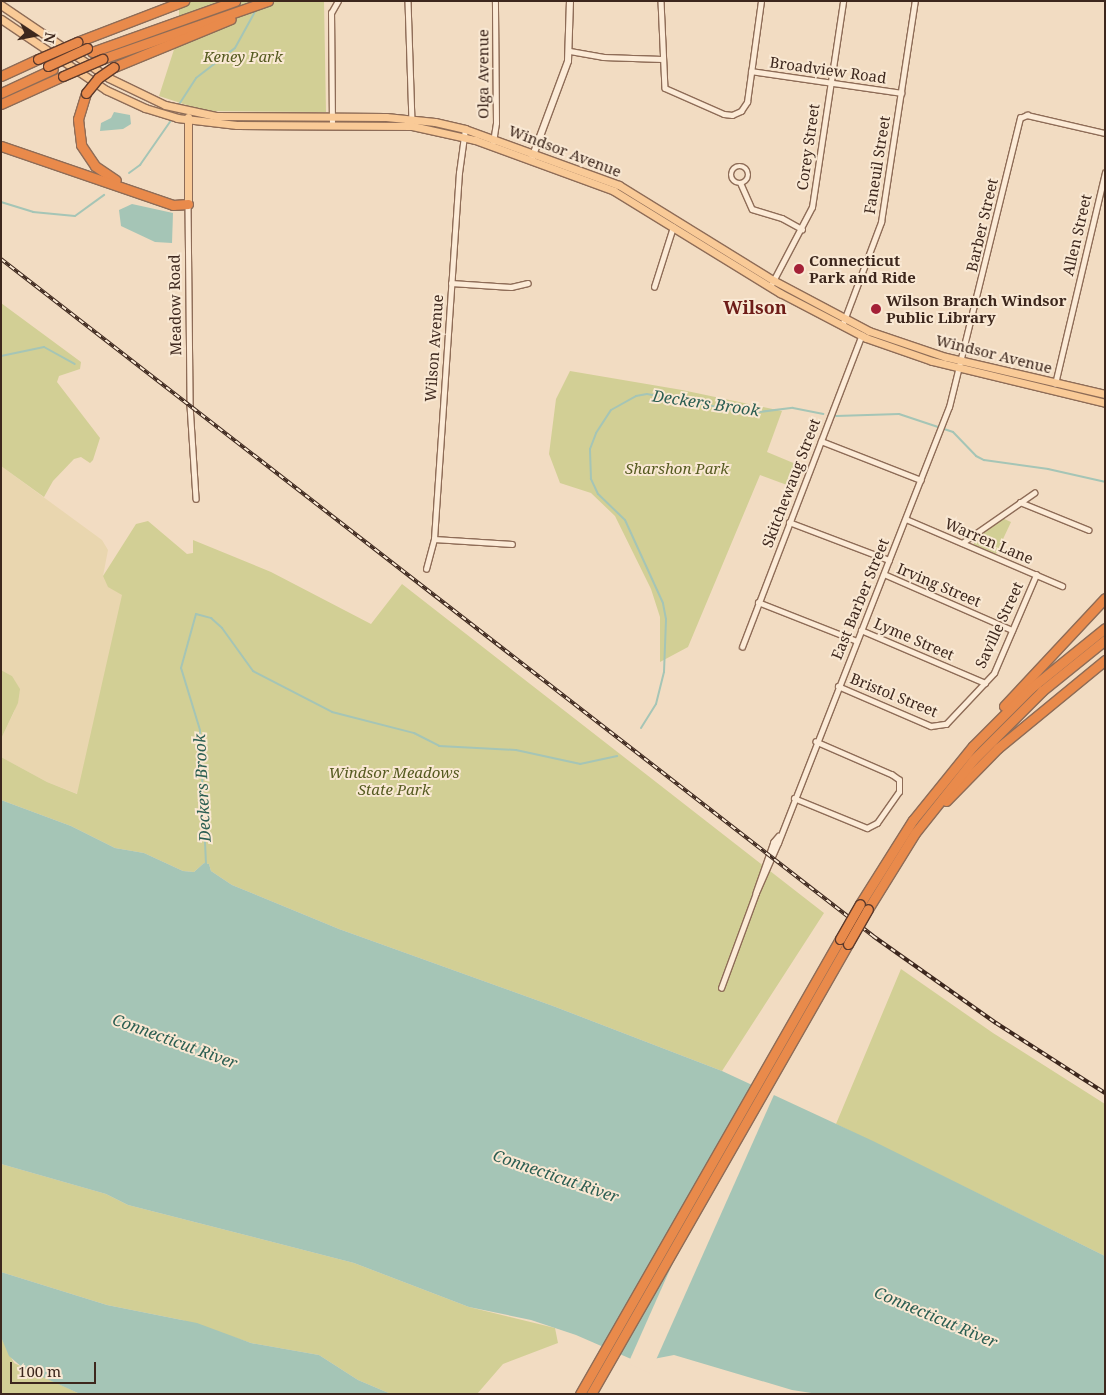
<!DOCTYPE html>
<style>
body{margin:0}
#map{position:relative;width:1106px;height:1395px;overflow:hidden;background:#f2dcc2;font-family:"Noto Serif",serif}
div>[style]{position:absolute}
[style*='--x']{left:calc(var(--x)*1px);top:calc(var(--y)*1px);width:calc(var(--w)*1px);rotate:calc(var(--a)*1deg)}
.farmland>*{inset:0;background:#e9d6af}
.green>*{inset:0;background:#d2cf95}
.water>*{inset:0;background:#a5c5b6}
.pier>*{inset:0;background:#f2dcc2;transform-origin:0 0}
.stream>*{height:2px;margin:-1px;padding:0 1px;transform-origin:1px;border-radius:1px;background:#a5c5b6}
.roads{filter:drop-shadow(1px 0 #8e6c57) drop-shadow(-1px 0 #8e6c57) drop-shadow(0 1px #8e6c57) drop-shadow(0 -1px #8e6c57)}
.street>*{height:4.5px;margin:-2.25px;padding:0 2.25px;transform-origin:2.25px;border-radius:2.25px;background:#fcebd7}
.street>.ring{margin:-2.25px;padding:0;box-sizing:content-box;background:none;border:4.5px solid #fcebd7;border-radius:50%}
.secondary>*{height:6px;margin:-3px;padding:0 3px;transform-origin:3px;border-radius:3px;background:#fcebd7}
.primary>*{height:7px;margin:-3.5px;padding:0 3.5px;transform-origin:3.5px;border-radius:3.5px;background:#f9ca97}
.highway>*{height:9px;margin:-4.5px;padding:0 4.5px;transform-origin:4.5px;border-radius:4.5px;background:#e98a4b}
.rail>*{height:4px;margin-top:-2px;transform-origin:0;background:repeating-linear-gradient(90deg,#f9e8d3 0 5.5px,#3d271d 0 11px);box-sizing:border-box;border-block:1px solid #3d271d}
.bridges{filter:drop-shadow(1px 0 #5c3a2c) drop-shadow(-1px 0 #5c3a2c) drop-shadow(0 1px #5c3a2c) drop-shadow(0 -1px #5c3a2c)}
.highway-bridge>*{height:9px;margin:-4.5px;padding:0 4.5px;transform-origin:4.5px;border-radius:4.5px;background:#e98a4b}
.dots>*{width:14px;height:14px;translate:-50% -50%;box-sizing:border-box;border:2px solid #f9e8d3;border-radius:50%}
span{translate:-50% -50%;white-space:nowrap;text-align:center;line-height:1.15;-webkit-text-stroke:4px #f9e8d3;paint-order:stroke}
.park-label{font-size:15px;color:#565b21;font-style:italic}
.street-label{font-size:15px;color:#3d271d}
.poi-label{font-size:15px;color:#3d271d;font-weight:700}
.left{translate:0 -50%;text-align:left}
.water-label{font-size:16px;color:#2b5e52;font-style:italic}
.quarter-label{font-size:18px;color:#6e1c18;font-weight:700}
.frame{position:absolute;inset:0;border:2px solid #3d271d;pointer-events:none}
.north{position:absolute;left:10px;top:10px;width:50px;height:50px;-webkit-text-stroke:4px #f9e8d3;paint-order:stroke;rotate:101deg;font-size:14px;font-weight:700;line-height:20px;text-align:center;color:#3d271d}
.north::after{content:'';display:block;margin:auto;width:18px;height:22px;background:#3d271d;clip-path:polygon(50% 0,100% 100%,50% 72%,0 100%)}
.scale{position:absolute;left:10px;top:1362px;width:86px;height:22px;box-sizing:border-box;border:2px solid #3d271d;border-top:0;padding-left:6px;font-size:15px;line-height:18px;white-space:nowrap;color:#3d271d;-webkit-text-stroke:4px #f9e8d3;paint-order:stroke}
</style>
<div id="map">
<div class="farmland">
<i style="clip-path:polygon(1px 466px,102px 540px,108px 550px,103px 576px,123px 595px,83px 796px,47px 782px,1px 757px,1px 739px,15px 710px,12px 676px,1px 670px)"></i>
</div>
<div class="green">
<i style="clip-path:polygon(179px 1px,324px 1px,326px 112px,205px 111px,159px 96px,179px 34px)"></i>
<i style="clip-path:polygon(1px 303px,81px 362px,80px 369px,59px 376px,57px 382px,100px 438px,93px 460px,90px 463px,81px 457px,74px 459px,53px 481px,44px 497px,1px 466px)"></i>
<i style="clip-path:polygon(570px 371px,682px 390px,782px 411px,767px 452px,803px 467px,795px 488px,760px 475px,688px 647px,660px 662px,660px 617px,651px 589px,615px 516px,591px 493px,560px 483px,549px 454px,556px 399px)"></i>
<i style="clip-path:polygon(1002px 518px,1011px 522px,996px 554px,974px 545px,974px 540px)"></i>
<i style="clip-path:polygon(148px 521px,187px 554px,193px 553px,193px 540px,271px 572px,371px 624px,402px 584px,824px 913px,722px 1071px,553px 1006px,339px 929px,232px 885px,211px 871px,209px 864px,204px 863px,194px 872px,183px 871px,144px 853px,115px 848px,71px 826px,1px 800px,1px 757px,47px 782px,77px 794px,122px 595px,108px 587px,103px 576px,136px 524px)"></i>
<i style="clip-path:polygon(1px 670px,12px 676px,20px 689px,18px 703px,1px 739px)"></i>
<i style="clip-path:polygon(901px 969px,993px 1033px,1105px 1104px,1105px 1256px,836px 1124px)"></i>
<i style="clip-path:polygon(1px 1164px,106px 1194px,128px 1205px,354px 1263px,469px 1307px,555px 1328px,558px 1343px,503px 1364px,477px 1394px,391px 1394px,358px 1380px,319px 1355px,251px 1343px,182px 1320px,107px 1305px,1px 1272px)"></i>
<i style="clip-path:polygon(1px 1337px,14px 1363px,80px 1394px,1px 1394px)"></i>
</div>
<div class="water">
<i style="clip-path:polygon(114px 112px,130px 115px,131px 124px,123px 129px,100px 131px,101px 123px,111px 118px)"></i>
<i style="clip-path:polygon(132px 204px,173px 213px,172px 243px,155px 242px,121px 226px,119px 210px)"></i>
<i style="clip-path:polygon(1px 800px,71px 826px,115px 848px,144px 853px,183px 871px,194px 872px,204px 863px,209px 864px,211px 871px,232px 885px,339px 929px,553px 1006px,722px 1071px,873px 1141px,1105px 1256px,1105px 1394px,818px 1394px,792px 1390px,674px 1355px,638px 1362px,576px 1335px,531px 1320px,469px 1307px,354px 1263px,128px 1205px,106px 1194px,1px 1164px)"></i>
<i style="clip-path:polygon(1px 1272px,107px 1305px,197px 1323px,251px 1343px,319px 1355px,358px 1380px,391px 1394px,80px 1394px,23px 1368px,9px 1356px,1px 1337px)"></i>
</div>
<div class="pier">
<i style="left:753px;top:1083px;width:24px;height:307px;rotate:24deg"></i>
</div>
<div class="stream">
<i style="--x:178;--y:106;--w:33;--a:-57"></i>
<i style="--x:196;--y:78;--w:49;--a:-37.6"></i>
<i style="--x:235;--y:48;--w:46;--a:-61.2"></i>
<i style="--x:129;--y:173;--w:14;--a:-36"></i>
<i style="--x:140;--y:165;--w:56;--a:-55.2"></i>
<i style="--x:1;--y:202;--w:34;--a:17"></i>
<i style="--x:33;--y:212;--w:42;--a:5.4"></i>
<i style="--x:75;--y:216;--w:36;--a:-36"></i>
<i style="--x:1;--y:356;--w:44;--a:-11.8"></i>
<i style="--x:44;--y:347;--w:35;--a:29"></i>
<i style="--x:836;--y:416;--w:63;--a:-1.8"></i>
<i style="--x:899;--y:414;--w:57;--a:18.4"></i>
<i style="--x:953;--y:432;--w:33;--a:46"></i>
<i style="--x:976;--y:456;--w:9;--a:27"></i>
<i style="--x:984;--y:460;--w:65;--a:8"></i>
<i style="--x:1048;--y:469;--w:58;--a:12.8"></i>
<i style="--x:641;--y:728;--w:28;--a:-58"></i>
<i style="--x:656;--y:704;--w:33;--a:-76"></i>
<i style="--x:664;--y:672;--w:53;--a:-87.8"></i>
<i style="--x:666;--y:619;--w:16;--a:-101"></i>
<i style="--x:663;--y:603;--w:91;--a:-114.6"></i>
<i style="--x:625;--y:520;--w:37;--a:-136"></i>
<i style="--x:598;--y:494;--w:17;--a:-115"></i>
<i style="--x:591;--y:479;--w:30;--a:-92"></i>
<i style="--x:590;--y:449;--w:17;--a:-69"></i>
<i style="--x:596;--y:433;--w:27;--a:-57"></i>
<i style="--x:611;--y:410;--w:29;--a:-29"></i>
<i style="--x:636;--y:396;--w:11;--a:-10"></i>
<i style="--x:647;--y:394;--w:95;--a:10.4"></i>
<i style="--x:740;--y:411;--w:19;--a:3"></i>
<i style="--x:759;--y:412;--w:34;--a:-7"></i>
<i style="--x:793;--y:408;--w:31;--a:11"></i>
<i style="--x:206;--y:864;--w:134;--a:-92.6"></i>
<i style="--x:200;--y:730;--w:65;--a:-107"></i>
<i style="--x:181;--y:668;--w:56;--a:-74.5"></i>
<i style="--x:196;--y:614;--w:16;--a:15"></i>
<i style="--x:211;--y:618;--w:15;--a:42"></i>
<i style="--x:222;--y:628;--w:53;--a:54.2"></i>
<i style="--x:253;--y:671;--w:89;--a:27.4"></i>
<i style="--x:332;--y:712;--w:85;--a:14.4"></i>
<i style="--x:414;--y:733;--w:28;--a:27"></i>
<i style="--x:439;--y:746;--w:77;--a:3"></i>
<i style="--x:516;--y:750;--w:66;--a:12.3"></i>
<i style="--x:580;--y:764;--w:38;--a:-12"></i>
</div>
<div class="roads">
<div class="street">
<i style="--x:408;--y:1;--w:121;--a:88.1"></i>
<i style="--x:661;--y:1;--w:87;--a:87.4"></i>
<i style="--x:665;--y:88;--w:64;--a:23.8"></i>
<i style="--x:724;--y:114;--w:8;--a:7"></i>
<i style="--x:732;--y:115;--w:10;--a:-24"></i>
<i style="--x:741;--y:111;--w:11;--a:-56"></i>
<i style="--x:747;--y:102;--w:102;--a:-82.1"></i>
<i style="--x:570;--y:51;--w:34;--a:10"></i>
<i style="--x:603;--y:57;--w:59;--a:1.9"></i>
<i style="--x:751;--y:71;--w:152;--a:8.3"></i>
<i style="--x:332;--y:125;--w:112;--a:-90.5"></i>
<i style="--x:331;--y:13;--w:14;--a:-60"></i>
<i style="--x:493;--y:142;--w:19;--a:-81"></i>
<i style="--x:496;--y:123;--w:122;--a:-90.5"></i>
<i class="ring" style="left:731px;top:166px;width:13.5px;height:13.5px"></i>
<i style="--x:741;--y:184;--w:27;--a:66"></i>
<i style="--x:752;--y:209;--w:31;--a:17"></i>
<i style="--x:782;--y:218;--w:23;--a:29"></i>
<i style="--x:188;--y:204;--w:201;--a:89.4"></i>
<i style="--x:190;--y:405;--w:94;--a:86.3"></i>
<i style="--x:451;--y:283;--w:60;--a:3.8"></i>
<i style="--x:511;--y:287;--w:17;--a:-13"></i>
<i style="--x:654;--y:287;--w:63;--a:-72.4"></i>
<i style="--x:770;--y:287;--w:90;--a:-62.3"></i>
<i style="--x:812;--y:207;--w:208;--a:-81.4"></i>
<i style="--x:842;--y:326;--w:111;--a:-69.4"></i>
<i style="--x:881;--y:222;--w:224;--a:-81.3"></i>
<i style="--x:1055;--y:384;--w:217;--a:-76.7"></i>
<i style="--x:821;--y:441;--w:107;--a:21.3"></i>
<i style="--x:1020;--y:502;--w:74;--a:22.1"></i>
<i style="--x:906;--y:519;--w:170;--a:23.2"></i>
<i style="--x:789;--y:522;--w:107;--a:20.8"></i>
<i style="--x:434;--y:539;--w:78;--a:3.7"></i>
<i style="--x:962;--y:543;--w:88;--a:-34.8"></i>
<i style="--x:426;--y:569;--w:31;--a:-75"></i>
<i style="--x:434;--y:539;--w:367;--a:-86.1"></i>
<i style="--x:459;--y:173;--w:44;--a:-82.2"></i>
<i style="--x:884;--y:574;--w:140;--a:23.6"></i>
<i style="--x:758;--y:602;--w:106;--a:21.5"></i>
<i style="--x:861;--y:630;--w:135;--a:23.1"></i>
<i style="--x:742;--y:647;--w:334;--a:-69"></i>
<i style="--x:838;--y:686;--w:101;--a:23.3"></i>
<i style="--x:931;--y:726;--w:15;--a:-8"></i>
<i style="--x:946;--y:724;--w:70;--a:-46.7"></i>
<i style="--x:994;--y:673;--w:107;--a:-66.8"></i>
<i style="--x:794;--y:798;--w:79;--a:22.3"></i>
<i style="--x:867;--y:828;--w:11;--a:-27"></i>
<i style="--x:877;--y:823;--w:38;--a:-55"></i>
<i style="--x:899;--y:792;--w:12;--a:-90"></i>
<i style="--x:899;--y:780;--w:9;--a:-144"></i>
<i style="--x:892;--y:775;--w:83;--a:-156.5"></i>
<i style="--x:779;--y:836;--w:8;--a:130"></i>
<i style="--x:774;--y:842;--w:54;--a:109.4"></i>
<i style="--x:756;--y:893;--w:55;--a:-66.3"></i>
<i style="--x:778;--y:843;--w:468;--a:-68.6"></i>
<i style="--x:949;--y:407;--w:298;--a:-76.2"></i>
<i style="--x:1020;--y:118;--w:8;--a:-23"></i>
<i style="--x:1027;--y:115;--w:80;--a:13"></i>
<i style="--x:721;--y:988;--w:101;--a:-69.8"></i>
</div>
<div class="secondary">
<i style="--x:532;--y:158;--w:103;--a:-69.6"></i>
<i style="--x:568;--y:61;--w:60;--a:-88.1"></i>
</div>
<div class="primary">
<i style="--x:1;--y:5;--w:130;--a:34.1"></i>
<i style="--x:109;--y:78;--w:62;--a:25.7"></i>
<i style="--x:165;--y:105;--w:52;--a:12.2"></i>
<i style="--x:216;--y:116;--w:170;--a:0.3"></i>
<i style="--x:386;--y:117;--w:49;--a:5.8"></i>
<i style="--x:435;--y:122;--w:31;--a:13"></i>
<i style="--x:465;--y:129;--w:164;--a:20"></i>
<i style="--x:619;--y:185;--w:181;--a:31.7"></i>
<i style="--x:773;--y:280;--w:109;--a:28"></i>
<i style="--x:869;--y:331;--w:81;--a:18.7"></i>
<i style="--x:946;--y:357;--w:163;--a:13.1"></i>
<i style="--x:1;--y:19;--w:127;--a:34.1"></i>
<i style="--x:106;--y:90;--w:43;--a:24.8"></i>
<i style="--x:145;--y:108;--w:34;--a:17"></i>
<i style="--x:177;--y:118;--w:60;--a:6.7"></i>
<i style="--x:237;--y:125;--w:175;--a:0.3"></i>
<i style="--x:412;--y:126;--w:65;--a:12.5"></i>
<i style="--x:475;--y:140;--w:148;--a:20.1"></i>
<i style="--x:614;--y:191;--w:195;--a:31.6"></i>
<i style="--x:780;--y:293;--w:97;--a:27.6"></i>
<i style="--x:866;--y:338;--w:70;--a:19.2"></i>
<i style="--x:932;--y:361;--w:178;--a:13.6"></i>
<i style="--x:188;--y:204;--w:87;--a:-90"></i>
</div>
<div class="highway">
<i style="--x:77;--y:42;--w:115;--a:-21"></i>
<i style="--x:92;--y:52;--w:152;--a:-19.6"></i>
<i style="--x:102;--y:59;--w:176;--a:-19.3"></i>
<i style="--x:114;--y:67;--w:126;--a:-22.3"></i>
<i style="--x:1;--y:76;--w:41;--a:-24.7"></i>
<i style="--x:1;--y:93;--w:57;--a:-24.8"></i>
<i style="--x:86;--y:93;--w:27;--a:107"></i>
<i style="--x:78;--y:119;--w:26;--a:83"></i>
<i style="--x:81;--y:145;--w:25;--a:56"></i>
<i style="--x:95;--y:166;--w:25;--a:34"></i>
<i style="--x:1;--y:104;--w:68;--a:-24.3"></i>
<i style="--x:1;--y:146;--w:182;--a:18.9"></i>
<i style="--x:173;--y:205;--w:15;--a:-4"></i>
<i style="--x:1004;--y:706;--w:148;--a:-46.9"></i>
<i style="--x:946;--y:801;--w:74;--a:-45.5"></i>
<i style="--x:998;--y:748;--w:139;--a:-39.4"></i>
<i style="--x:860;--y:904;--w:99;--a:-57.8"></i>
<i style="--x:913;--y:820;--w:95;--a:-51"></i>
<i style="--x:973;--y:746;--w:82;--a:-45"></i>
<i style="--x:1031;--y:688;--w:95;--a:-39"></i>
<i style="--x:868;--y:909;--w:89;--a:-58.3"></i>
<i style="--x:915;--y:833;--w:93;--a:-51.5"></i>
<i style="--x:973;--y:760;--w:98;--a:-45"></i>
<i style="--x:1042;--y:691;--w:81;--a:-39"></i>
<i style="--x:580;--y:1394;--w:524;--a:-60.26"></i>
<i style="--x:591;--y:1394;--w:518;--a:-60.27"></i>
</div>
</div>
<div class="rail">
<i style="--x:1;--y:259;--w:1104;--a:37.82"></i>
<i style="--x:873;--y:936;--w:151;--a:35.3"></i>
<i style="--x:996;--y:1023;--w:130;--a:32.7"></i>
</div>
<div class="bridges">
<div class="highway-bridge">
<i style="--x:38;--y:59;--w:43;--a:-23.6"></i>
<i style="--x:48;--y:66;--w:43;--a:-24.8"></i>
<i style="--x:63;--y:76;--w:43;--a:-23.6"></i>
<i style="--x:86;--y:93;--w:19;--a:-51"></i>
<i style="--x:98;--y:78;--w:19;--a:-35"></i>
<i style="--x:840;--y:939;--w:40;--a:-60.3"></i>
<i style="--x:848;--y:944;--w:40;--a:-60.3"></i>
</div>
</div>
<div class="dots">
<i style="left:799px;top:269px;background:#a42137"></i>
<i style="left:876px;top:309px;background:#a42137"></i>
</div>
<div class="park-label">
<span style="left:243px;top:57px">Keney Park</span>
<span style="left:677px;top:469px">Sharshon Park</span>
<span style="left:394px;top:781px">Windsor Meadows<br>State Park</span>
</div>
<div class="street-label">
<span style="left:828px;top:70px;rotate:8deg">Broadview Road</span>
<span style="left:483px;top:74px;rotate:-90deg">Olga Avenue</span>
<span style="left:808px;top:147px;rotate:-82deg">Corey Street</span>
<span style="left:565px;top:151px;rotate:21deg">Windsor Avenue</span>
<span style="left:877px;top:165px;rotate:-81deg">Faneuil Street</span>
<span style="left:982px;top:225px;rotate:-77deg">Barber Street</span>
<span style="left:1077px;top:235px;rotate:-77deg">Allen Street</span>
<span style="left:175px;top:305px;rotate:-91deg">Meadow Road</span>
<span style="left:434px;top:348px;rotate:-86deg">Wilson Avenue</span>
<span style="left:994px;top:354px;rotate:14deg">Windsor Avenue</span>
<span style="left:791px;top:483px;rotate:-69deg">Skitchewaug Street</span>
<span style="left:989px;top:541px;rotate:23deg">Warren Lane</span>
<span style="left:939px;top:585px;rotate:23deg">Irving Street</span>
<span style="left:860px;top:599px;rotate:-68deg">East Barber Street</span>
<span style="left:999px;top:625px;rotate:-65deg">Saville Street</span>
<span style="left:914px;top:639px;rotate:23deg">Lyme Street</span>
<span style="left:894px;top:695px;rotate:22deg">Bristol Street</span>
</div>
<div class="poi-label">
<span class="left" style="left:809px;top:269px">Connecticut<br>Park and Ride</span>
<span class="left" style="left:886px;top:309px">Wilson Branch Windsor<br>Public Library</span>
</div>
<div class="water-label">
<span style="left:706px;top:403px;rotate:8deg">Deckers Brook</span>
<span style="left:202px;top:788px;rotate:-93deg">Deckers Brook</span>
<span style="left:175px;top:1041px;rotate:20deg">Connecticut River</span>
<span style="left:556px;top:1176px;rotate:19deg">Connecticut River</span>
<span style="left:936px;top:1317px;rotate:23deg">Connecticut River</span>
</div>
<div class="quarter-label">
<span style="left:755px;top:307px">Wilson</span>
</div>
<div class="frame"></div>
<div class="north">N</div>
<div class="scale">100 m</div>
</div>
